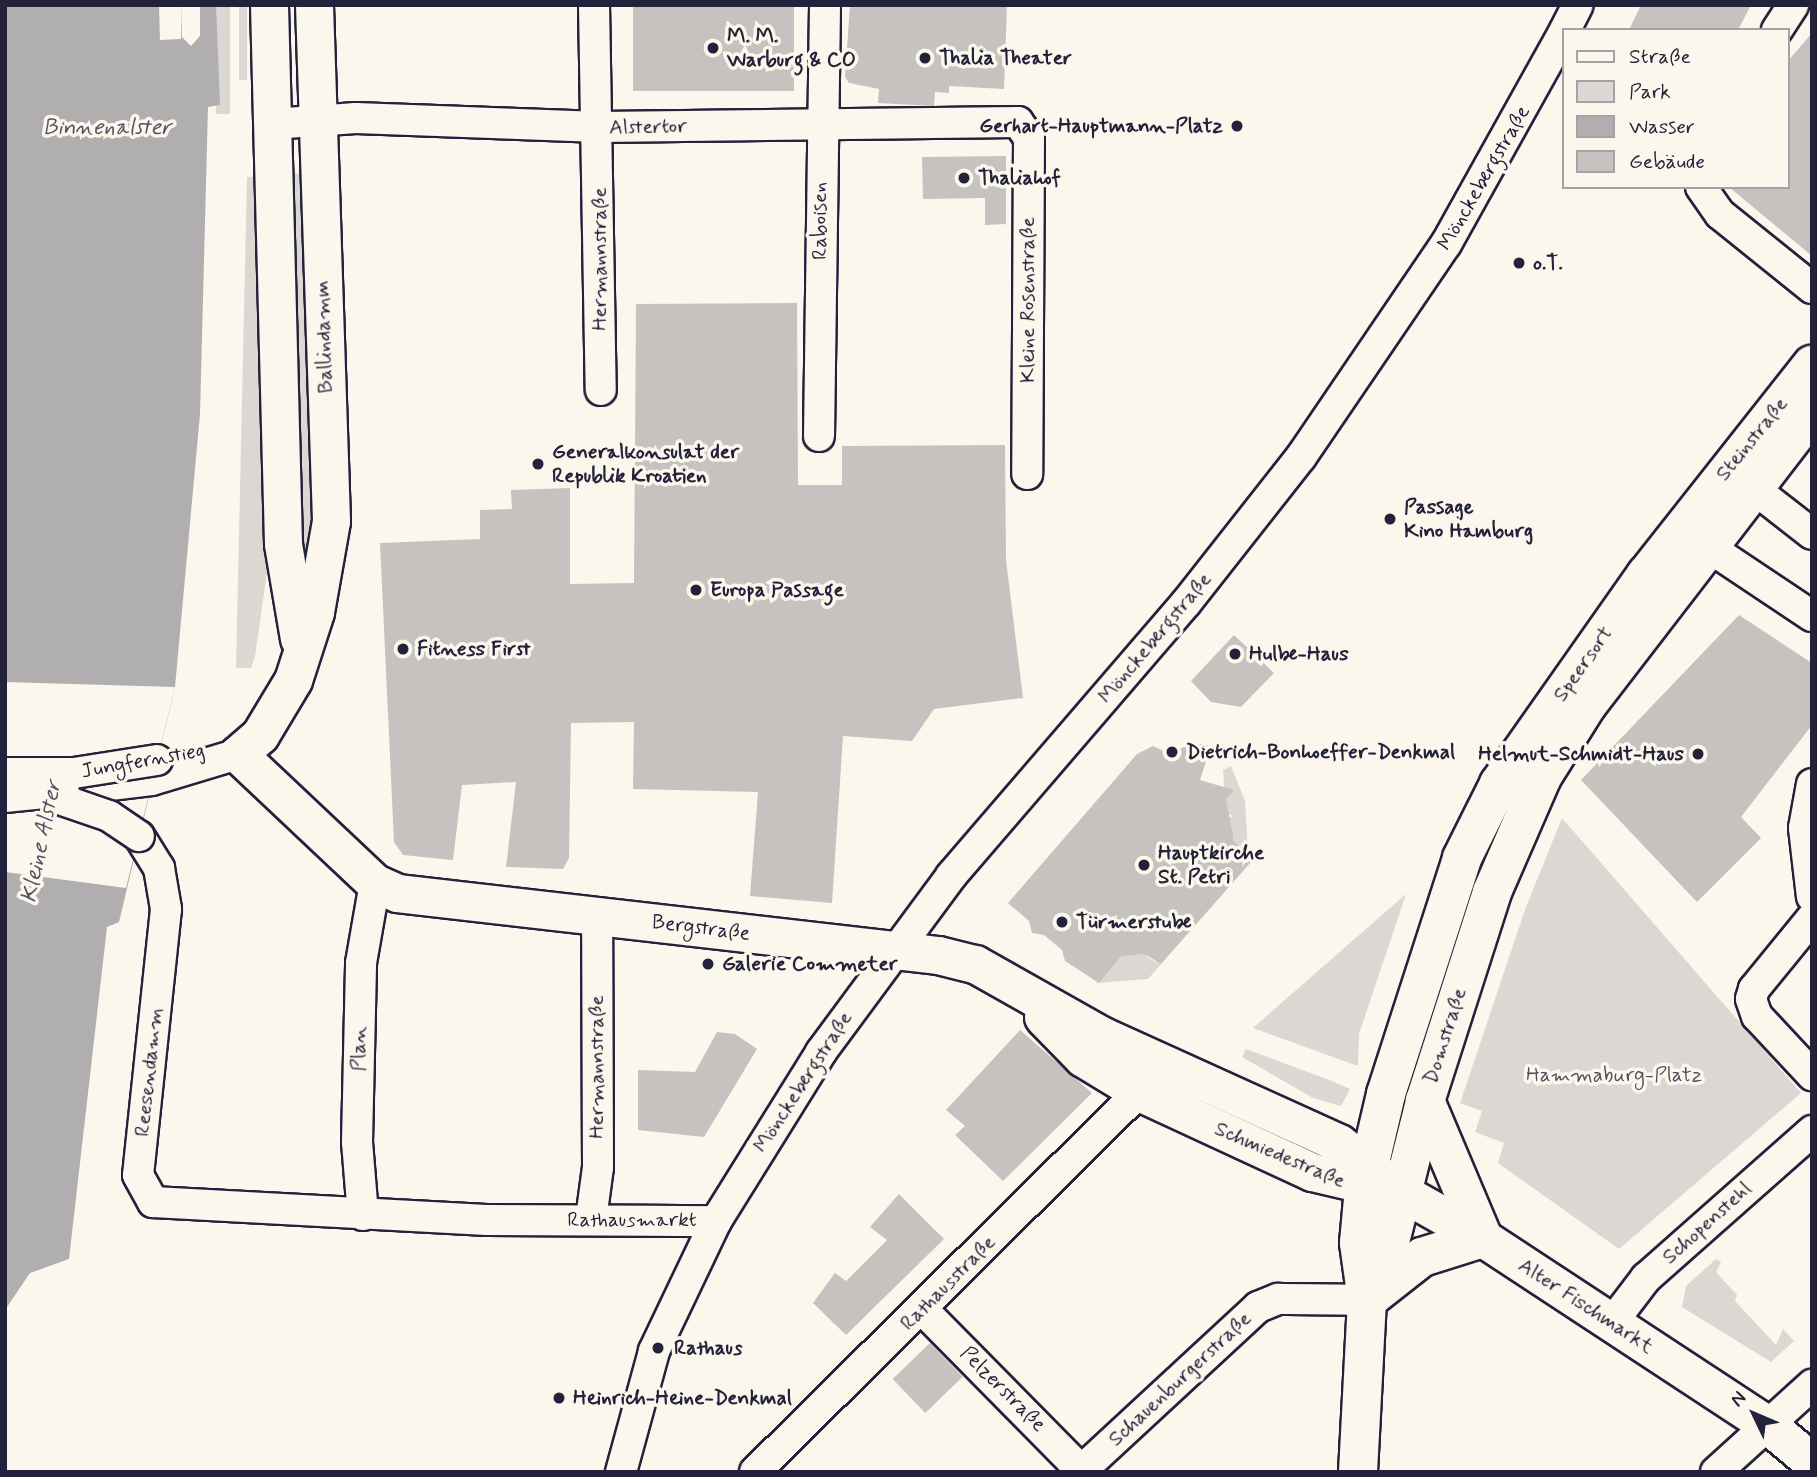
<!DOCTYPE html>
<meta charset="utf-8">
<style>
body{margin:0}
#map{position:relative;width:1817px;height:1477px;overflow:hidden;background:#fbf7ec;font-family:Mynerve,sans-serif}
div>[style]{position:absolute}
[style*='--x']{left:calc(var(--x)*1px);top:calc(var(--y)*1px);width:calc(var(--w)*1px);rotate:calc(var(--a)*1deg)}
.green>*{inset:0;background:#dbd8d3;transform-origin:0 0}
.water>*{inset:0;background:#b1aeb0}
.pier>*{inset:0;background:#fbf7ec}
.building>*{inset:0;background:#c6c2c0;transform-origin:0 0}
.roads{filter:drop-shadow(2px 0 #22223b) drop-shadow(-2px 0 #22223b) drop-shadow(0 2px #22223b) drop-shadow(0 -2px #22223b)}
.minor>*{height:30px;margin:-15px;padding:0 15px;transform-origin:15px;border-radius:15px;background:#fbf7ec}
.tertiary>*{height:37px;margin:-18.5px;padding:0 18.5px;transform-origin:18.5px;border-radius:18.5px;background:#fbf7ec}
.secondary>*{height:38px;margin:-19px;padding:0 19px;transform-origin:19px;border-radius:19px;background:#fbf7ec}
.bridges{filter:drop-shadow(2px 0 #22223b) drop-shadow(-2px 0 #22223b) drop-shadow(0 2px #22223b) drop-shadow(0 -2px #22223b)}
.minor-bridge>*{height:30px;margin:-15px;padding:0 15px;transform-origin:15px;border-radius:15px;background:#fbf7ec}
.dots>*{width:19px;height:19px;translate:-50% -50%;box-sizing:border-box;border:4px solid #fbf7ec;border-radius:50%}
span{translate:-50% -50%;white-space:nowrap;text-align:center;line-height:1.15;-webkit-text-stroke:7px #fbf7ec;paint-order:stroke}
.poi-label{font-size:21px;color:#22223b;font-weight:700}
.left{translate:0 -50%;text-align:left}
.right{translate:-100% -50%;text-align:right}
.street-label{font-size:21px;color:#22223b}
.park-label{font-size:21px;color:#505061}
.water-label{font-size:23px;color:#545364;font-style:italic}
.frame{position:absolute;inset:0;border:7px solid #22223b;pointer-events:none}
.legend{position:absolute;left:1562px;top:28px;width:228px;height:161px;box-sizing:border-box;background:#fbf7ec;border:2px solid #a4a2a5;margin:0;padding:9px 12px;list-style:none;font-size:21px;color:#22223b}
.legend li{display:flex;align-items:center;gap:14px;height:35px}
.legend b{width:35px;border:2px solid #a4a2a5}
.north{position:absolute;left:1719px;top:1379px;width:70px;height:70px;-webkit-text-stroke:5px #fbf7ec;paint-order:stroke;rotate:314deg;font-size:19px;font-weight:700;line-height:28px;text-align:center;color:#22223b}
.north::after{content:'';display:block;margin:auto;width:24px;height:32px;background:#22223b;clip-path:polygon(50% 0,100% 100%,50% 72%,0 100%)}
</style>
<div id="map">
<div class="green">
<i style="left:216px;top:5px;width:14px;height:109px"></i>
<i style="left:239px;top:5px;width:8px;height:75px"></i>
<i style="clip-path:polygon(287px 174px,303px 174px,314px 496px,308px 585px,297px 560px)"></i>
<i style="clip-path:polygon(261px 176px,267px 572px,255px 656px,251px 668px,236px 668px,247px 177px)"></i>
<i style="clip-path:polygon(1231px 766px,1245px 801px,1248px 852px,1241px 853px,1229px 827px,1228px 818px,1233px 816px,1226px 813px,1223px 770px)"></i>
<i style="clip-path:polygon(1562px 818px,1801px 1093px,1619px 1249px,1498px 1163px,1504px 1143px,1475px 1132px,1482px 1111px,1460px 1103px,1526px 907px)"></i>
<i style="clip-path:polygon(1406px 894px,1359px 1034px,1358px 1066px,1253px 1028px)"></i>
<i style="clip-path:polygon(1142px 946px,1148px 958px,1161px 964px,1148px 979px,1096px 983px,1121px 949px,1134px 955px)"></i>
<i style="clip-path:polygon(1246px 1049px,1332px 1081px,1350px 1089px,1341px 1106px,1313px 1098px,1242px 1057px)"></i>
<i style="clip-path:polygon(1716px 1259px,1721px 1262px,1716px 1272px,1737px 1295px,1735px 1301px,1776px 1345px,1783px 1329px,1794px 1341px,1771px 1362px,1682px 1307px,1686px 1286px)"></i>
</div>
<div class="water">
<i style="clip-path:polygon(5px 5px,159px 5px,160px 40px,181px 39px,182px 5px,182px 37px,191px 46px,200px 36px,200px 5px,216px 5px,220px 105px,208px 107px,200px 414px,175px 687px,119px 922px,107px 927px,69px 1259px,30px 1273px,5px 1310px)"></i>
</div>
<div class="pier">
<i style="clip-path:polygon(5px 682px,175px 687px,126px 888px,5px 872px)"></i>
</div>
<div class="building">
<i style="left:633px;top:5px;width:161px;height:86px"></i>
<i style="clip-path:polygon(850px 5px,1007px 5px,1004px 89px,949px 86px,949px 93px,935px 92px,934px 106px,878px 103px,879px 89px,849px 83px,845px 77px)"></i>
<i style="clip-path:polygon(1641px 5px,1751px 5px,1738px 30px,1629px 30px)"></i>
<i style="clip-path:polygon(1812px 33px,1812px 256px,1729px 187px,1787px 187px,1787px 62px)"></i>
<i style="clip-path:polygon(1006px 156px,1006px 224px,985px 225px,985px 198px,923px 199px,922px 157px)"></i>
<i style="clip-path:polygon(797px 303px,798px 485px,842px 485px,842px 446px,1005px 445px,1006px 560px,1023px 698px,934px 709px,912px 741px,843px 736px,832px 903px,750px 896px,758px 792px,633px 789px,634px 722px,571px 723px,569px 858px,563px 869px,506px 867px,516px 782px,462px 785px,453px 860px,403px 855px,394px 842px,380px 543px,480px 539px,480px 510px,512px 509px,511px 490px,570px 488px,570px 584px,634px 583px,636px 304px)"></i>
<i style="clip-path:polygon(1739px 615px,1812px 663px,1812px 725px,1741px 817px,1761px 838px,1697px 902px,1581px 780px)"></i>
<i style="clip-path:polygon(1234px 635px,1274px 673px,1241px 707px,1211px 702px,1191px 681px)"></i>
<i style="clip-path:polygon(1195px 743px,1211px 746px,1200px 780px,1234px 790px,1226px 799px,1234px 840px,1251px 862px,1161px 964px,1144px 954px,1121px 956px,1099px 983px,1065px 961px,1062px 950px,1044px 935px,1032px 933px,1029px 921px,1008px 903px,1137px 754px,1153px 746px,1168px 753px)"></i>
<i style="clip-path:polygon(1020px 1030px,1092px 1093px,1003px 1181px,955px 1135px,965px 1126px,946px 1110px)"></i>
<i style="clip-path:polygon(717px 1032px,735px 1034px,757px 1049px,704px 1137px,638px 1130px,638px 1070px,695px 1072px)"></i>
<i style="clip-path:polygon(899px 1194px,944px 1239px,846px 1335px,813px 1303px,835px 1273px,846px 1281px,887px 1240px,870px 1227px)"></i>
<i style="left:930px;top:1343px;width:47px;height:52px;rotate:46deg"></i>
</div>
<div class="roads">
<div class="minor">
<i style="--x:594;--y:5;--w:385;--a:89"></i>
<i style="--x:1565;--y:30;--w:28;--a:-63"></i>
<i style="--x:1777;--y:30;--w:30;--a:-57"></i>
<i style="--x:272;--y:124;--w:84;--a:-4.1"></i>
<i style="--x:356;--y:118;--w:244;--a:2.1"></i>
<i style="--x:600;--y:127;--w:418;--a:-0.7"></i>
<i style="--x:1018;--y:122;--w:19;--a:55"></i>
<i style="--x:1029;--y:138;--w:336;--a:90.3"></i>
<i style="--x:1701;--y:187;--w:33;--a:55"></i>
<i style="--x:1720;--y:214;--w:118;--a:38.8"></i>
<i style="--x:819;--y:436;--w:431;--a:-89.2"></i>
<i style="--x:1753;--y:488;--w:75;--a:37.9"></i>
<i style="--x:1707;--y:546;--w:126;--a:33.7"></i>
<i style="--x:1812;--y:784;--w:45;--a:100.3"></i>
<i style="--x:1804;--y:828;--w:69;--a:83.4"></i>
<i style="--x:85;--y:788;--w:67;--a:-6.8"></i>
<i style="--x:152;--y:780;--w:90;--a:-16.8"></i>
<i style="--x:139;--y:836;--w:38;--a:58"></i>
<i style="--x:159;--y:868;--w:42;--a:80.3"></i>
<i style="--x:166;--y:909;--w:267;--a:96"></i>
<i style="--x:138;--y:1175;--w:31;--a:61"></i>
<i style="--x:153;--y:1202;--w:334;--a:3.1"></i>
<i style="--x:487;--y:1220;--w:229;--a:0.3"></i>
<i style="--x:1812;--y:918;--w:92;--a:129.2"></i>
<i style="--x:1754;--y:989;--w:10;--a:107"></i>
<i style="--x:1751;--y:999;--w:18;--a:71"></i>
<i style="--x:1757;--y:1016;--w:81;--a:47"></i>
<i style="--x:363;--y:1215;--w:73;--a:-94.7"></i>
<i style="--x:357;--y:1142;--w:179;--a:-88.7"></i>
<i style="--x:361;--y:963;--w:81;--a:-80.1"></i>
<i style="--x:591;--y:1219;--w:52;--a:-82.3"></i>
<i style="--x:598;--y:1167;--w:252;--a:-90.2"></i>
<i style="--x:922;--y:1309;--w:229;--a:45.4"></i>
<i style="--x:1611;--y:1324;--w:58;--a:-52.7"></i>
<i style="--x:1646;--y:1278;--w:222;--a:-41.5"></i>
<i style="--x:1082;--y:1470;--w:240;--a:-42.8"></i>
<i style="--x:1258;--y:1307;--w:22;--a:-22"></i>
<i style="--x:1278;--y:1299;--w:89;--a:0.6"></i>
<i style="--x:621;--y:1472;--w:125;--a:-74.7"></i>
<i style="--x:654;--y:1351;--w:144;--a:-64.5"></i>
<i style="--x:716;--y:1221;--w:199;--a:-58.1"></i>
<i style="--x:821;--y:1052;--w:219;--a:-53.5"></i>
<i style="--x:951;--y:876;--w:360;--a:-49.3"></i>
<i style="--x:1186;--y:603;--w:186;--a:-51.8"></i>
<i style="--x:1301;--y:457;--w:258;--a:-55.8"></i>
<i style="--x:1446;--y:244;--w:240;--a:-60.9"></i>
<i style="--x:755;--y:1472;--w:540;--a:-44.7"></i>
<i style="--x:1716;--y:1472;--w:130;--a:-42.2"></i>
</div>
<div class="tertiary">
<i style="--x:269;--y:5;--w:539;--a:88.51"></i>
<i style="--x:283;--y:544;--w:96;--a:80.4"></i>
<i style="--x:314;--y:5;--w:516;--a:88.11"></i>
<i style="--x:331;--y:521;--w:92;--a:100"></i>
<i style="--x:315;--y:612;--w:71;--a:107.9"></i>
<i style="--x:293;--y:680;--w:64;--a:121"></i>
<i style="--x:260;--y:735;--w:29;--a:139"></i>
<i style="--x:238;--y:754;--w:188;--a:43.3"></i>
<i style="--x:375;--y:883;--w:24;--a:24"></i>
<i style="--x:397;--y:893;--w:545;--a:6.54"></i>
<i style="--x:938;--y:955;--w:38;--a:14"></i>
<i style="--x:975;--y:964;--w:145;--a:29.4"></i>
<i style="--x:1101;--y:1035;--w:261;--a:24.4"></i>
<i style="--x:1339;--y:1143;--w:79;--a:38.3"></i>
<i style="--x:1401;--y:1192;--w:94;--a:29.3"></i>
<i style="--x:1483;--y:1238;--w:341;--a:33.3"></i>
<i style="--x:1768;--y:1425;--w:57;--a:40.1"></i>
<i style="--x:1043;--y:1017;--w:57;--a:45.7"></i>
<i style="--x:1083;--y:1058;--w:66;--a:31.3"></i>
<i style="--x:1139;--y:1092;--w:191;--a:24.8"></i>
<i style="--x:1312;--y:1172;--w:83;--a:13.2"></i>
</div>
<div class="secondary">
<i style="--x:1371;--y:1297;--w:65;--a:-38.1"></i>
<i style="--x:1422;--y:1257;--w:64;--a:-17.3"></i>
<i style="--x:1483;--y:1238;--w:149;--a:-112.9"></i>
<i style="--x:1368;--y:1298;--w:36;--a:-63"></i>
<i style="--x:1384;--y:1266;--w:170;--a:-76"></i>
<i style="--x:1425;--y:1101;--w:219;--a:-72.2"></i>
<i style="--x:1492;--y:892;--w:125;--a:-66.5"></i>
<i style="--x:1542;--y:777;--w:85;--a:-58"></i>
<i style="--x:1587;--y:705;--w:369;--a:-52.4"></i>
<i style="--x:1358;--y:1472;--w:172;--a:-87"></i>
<i style="--x:1367;--y:1300;--w:58;--a:-98"></i>
<i style="--x:1359;--y:1243;--w:55;--a:-84.8"></i>
<i style="--x:1364;--y:1188;--w:97;--a:-76.8"></i>
<i style="--x:1386;--y:1094;--w:248;--a:-72.1"></i>
<i style="--x:1462;--y:858;--w:83;--a:-63.4"></i>
<i style="--x:1499;--y:784;--w:256;--a:-54.9"></i>
<i style="--x:1646;--y:575;--w:268;--a:-51.7"></i>
</div>
</div>
<div class="bridges">
<div class="minor-bridge">
<i style="--x:5;--y:773;--w:69;--a:0"></i>
<i style="--x:74;--y:773;--w:84;--a:-8.9"></i>
<i style="--x:45;--y:794;--w:68;--a:19"></i>
<i style="--x:109;--y:816;--w:36;--a:34"></i>
<i style="--x:5;--y:797;--w:59;--a:-5.8"></i>
</div>
</div>
<div class="dots">
<i style="left:713px;top:48px;background:#22223b"></i>
<i style="left:925px;top:58px;background:#22223b"></i>
<i style="left:1237px;top:126px;background:#22223b"></i>
<i style="left:964px;top:178px;background:#22223b"></i>
<i style="left:1519px;top:263px;background:#22223b"></i>
<i style="left:538px;top:464px;background:#22223b"></i>
<i style="left:1390px;top:519px;background:#22223b"></i>
<i style="left:696px;top:590px;background:#22223b"></i>
<i style="left:403px;top:649px;background:#22223b"></i>
<i style="left:1235px;top:654px;background:#22223b"></i>
<i style="left:1172px;top:752px;background:#22223b"></i>
<i style="left:1698px;top:754px;background:#22223b"></i>
<i style="left:1144px;top:865px;background:#22223b"></i>
<i style="left:1062px;top:922px;background:#22223b"></i>
<i style="left:708px;top:964px;background:#22223b"></i>
<i style="left:658px;top:1348px;background:#22223b"></i>
<i style="left:559px;top:1398px;background:#22223b"></i>
</div>
<div class="poi-label">
<span class="left" style="left:727px;top:48px">M. M.<br>Warburg &amp; CO</span>
<span class="left" style="left:939px;top:58px">Thalia Theater</span>
<span class="right" style="left:1223px;top:126px">Gerhart-Hauptmann-Platz</span>
<span class="left" style="left:978px;top:178px">Thaliahof</span>
<span class="left" style="left:1533px;top:263px">o.T.</span>
<span class="left" style="left:552px;top:464px">Generalkonsulat der<br>Republik Kroatien</span>
<span class="left" style="left:1404px;top:519px">Passage<br>Kino Hamburg</span>
<span class="left" style="left:710px;top:590px">Europa Passage</span>
<span class="left" style="left:417px;top:649px">Fitness First</span>
<span class="left" style="left:1249px;top:654px">Hulbe-Haus</span>
<span class="left" style="left:1186px;top:752px">Dietrich-Bonhoeffer-Denkmal</span>
<span class="right" style="left:1684px;top:754px">Helmut-Schmidt-Haus</span>
<span class="left" style="left:1158px;top:865px">Hauptkirche<br>St. Petri</span>
<span class="left" style="left:1076px;top:922px">Türmerstube</span>
<span class="left" style="left:722px;top:964px">Galerie Commeter</span>
<span class="left" style="left:674px;top:1348px">Rathaus</span>
<span class="left" style="left:573px;top:1398px">Heinrich-Heine-Denkmal</span>
</div>
<div class="street-label">
<span style="left:648px;top:127px;rotate:-1deg">Alstertor</span>
<span style="left:1484px;top:178px;rotate:-60deg">Mönckebergstraße</span>
<span style="left:820px;top:221px;rotate:-90deg">Raboisen</span>
<span style="left:600px;top:259px;rotate:-90deg">Hermannstraße</span>
<span style="left:1028px;top:300px;rotate:-90deg">Kleine Rosenstraße</span>
<span style="left:324px;top:337px;rotate:-92deg">Ballindamm</span>
<span style="left:1752px;top:439px;rotate:-51deg">Steinstraße</span>
<span style="left:1155px;top:638px;rotate:-50deg">Mönckebergstraße</span>
<span style="left:1583px;top:664px;rotate:-55deg">Speersort</span>
<span style="left:143px;top:761px;rotate:-10deg">Jungfernstieg</span>
<span style="left:701px;top:928px;rotate:7deg">Bergstraße</span>
<span style="left:1445px;top:1036px;rotate:-72deg">Domstraße</span>
<span style="left:359px;top:1049px;rotate:-89deg">Plan</span>
<span style="left:597px;top:1067px;rotate:-90deg">Hermannstraße</span>
<span style="left:149px;top:1072px;rotate:-84deg">Reesendamm</span>
<span style="left:803px;top:1082px;rotate:-57deg">Mönckebergstraße</span>
<span style="left:1280px;top:1155px;rotate:23deg">Schmiedestraße</span>
<span style="left:632px;top:1220px">Rathausmarkt</span>
<span style="left:1707px;top:1223px;rotate:-42deg">Schopenstehl</span>
<span style="left:948px;top:1283px;rotate:-45deg">Rathausstraße</span>
<span style="left:1586px;top:1306px;rotate:33deg">Alter Fischmarkt</span>
<span style="left:1180px;top:1379px;rotate:-43deg">Schauenburgerstraße</span>
<span style="left:1003px;top:1389px;rotate:45deg">Pelzerstraße</span>
</div>
<div class="park-label">
<span style="left:1614px;top:1075px">Hammaburg-Platz</span>
</div>
<div class="water-label">
<span style="left:107px;top:128px">Binnenalster</span>
<span style="left:42px;top:842px;rotate:-78deg">Kleine Alster</span>
</div>
<div class="frame"></div>
<ul class="legend">
<li><b style="height:9px;background:#fbf7ec"></b>Straße</li>
<li><b style="height:19px;background:#dbd8d3"></b>Park</li>
<li><b style="height:19px;background:#b1aeb0"></b>Wasser</li>
<li><b style="height:19px;background:#c6c2c0"></b>Gebäude</li>
</ul>
<div class="north">N</div>
</div>
